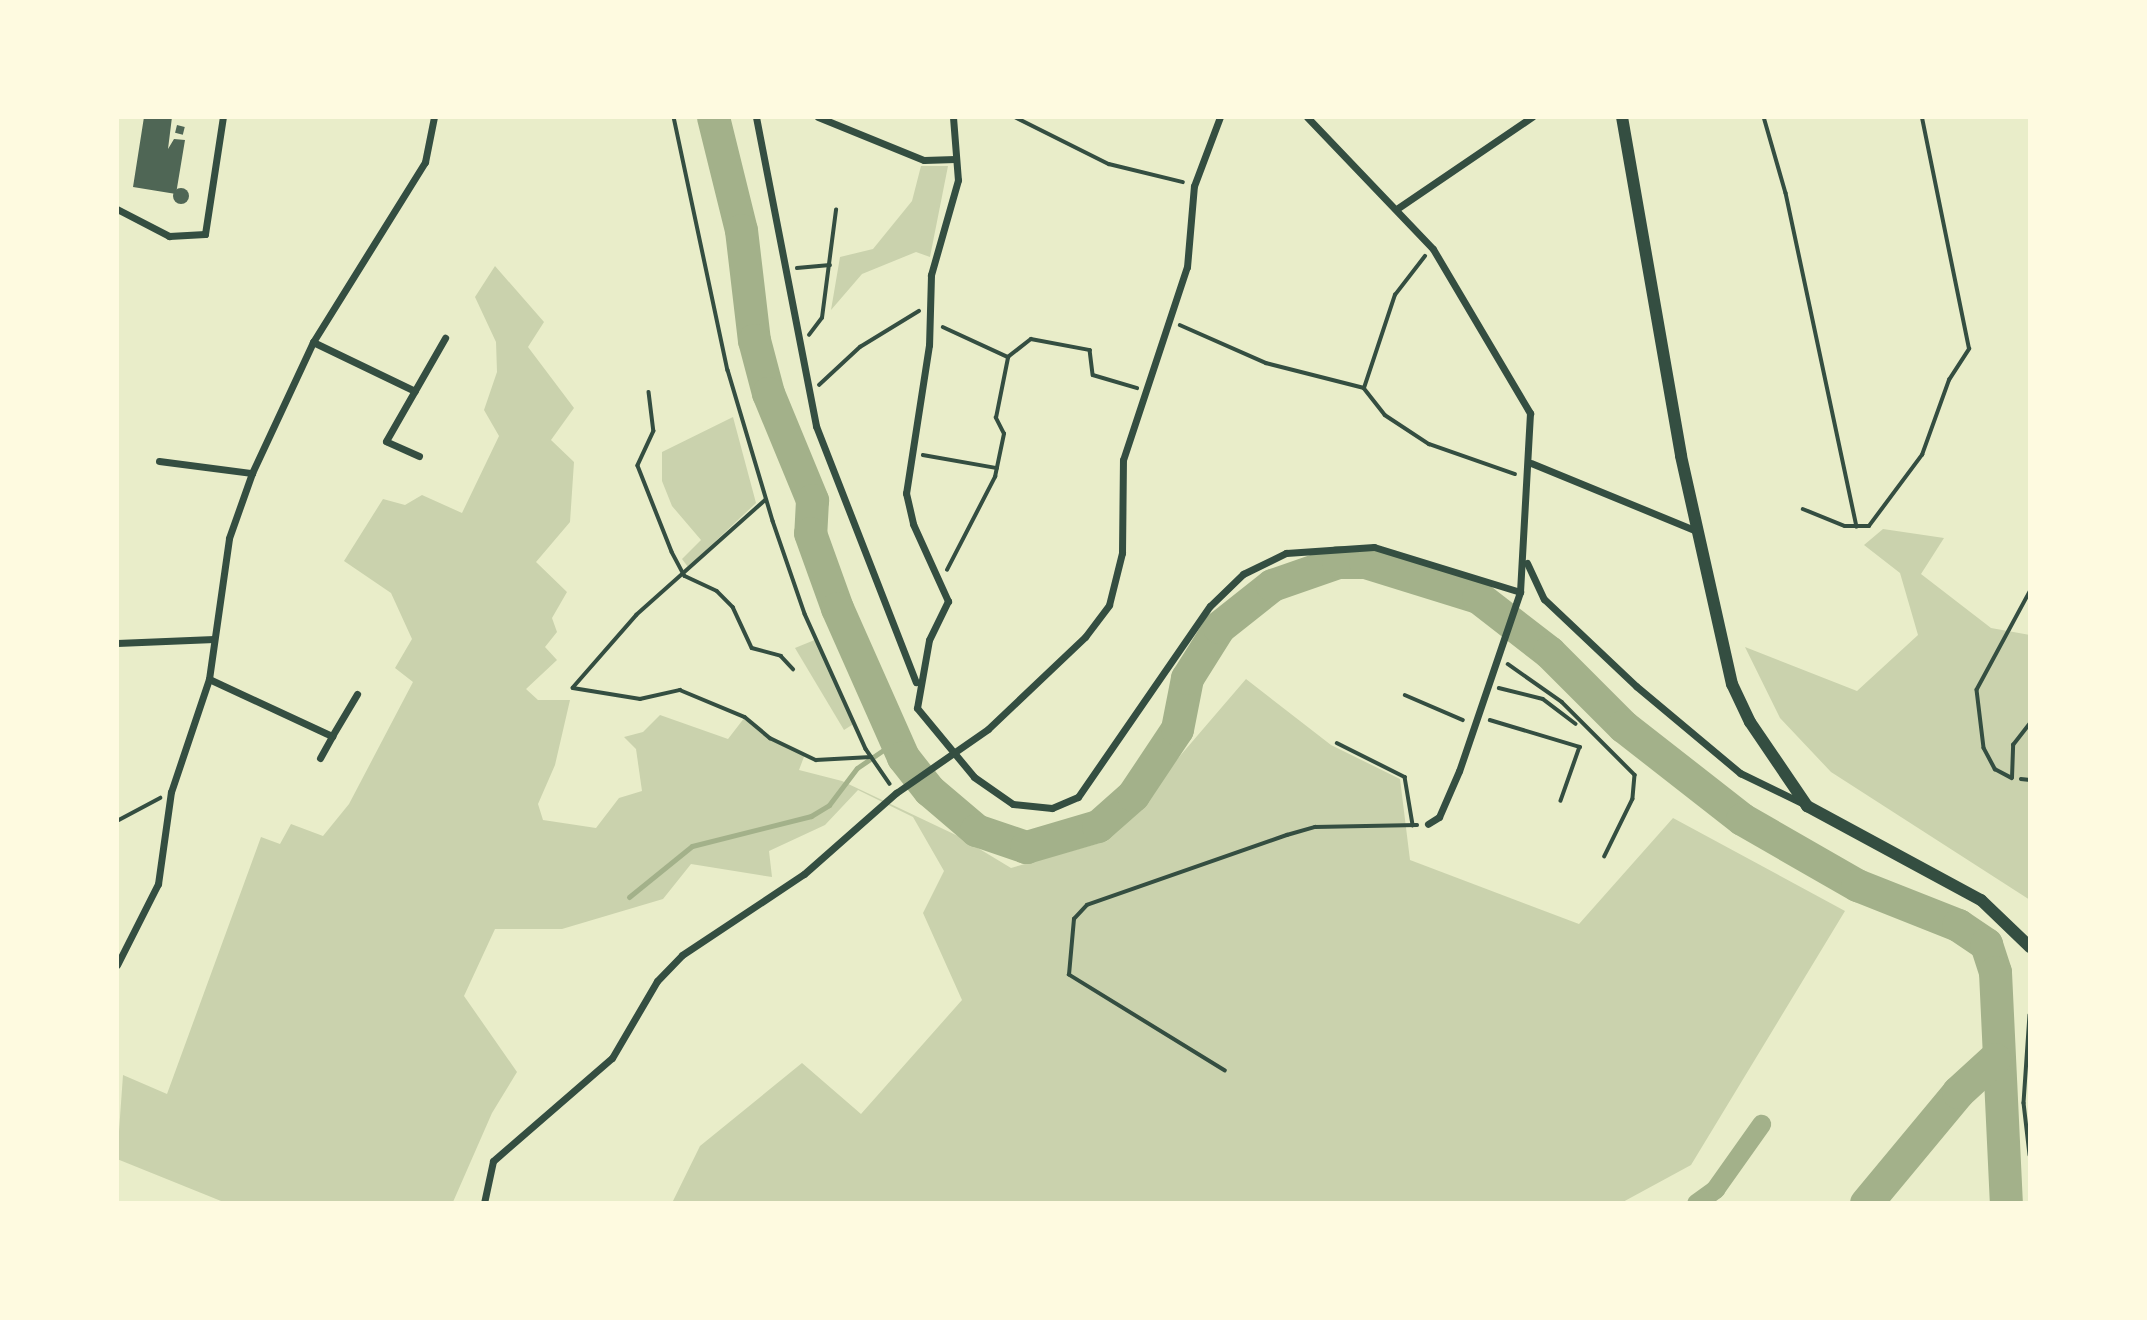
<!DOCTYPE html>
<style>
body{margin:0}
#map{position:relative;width:2147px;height:1320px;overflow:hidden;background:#e9edc9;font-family:Figtree,sans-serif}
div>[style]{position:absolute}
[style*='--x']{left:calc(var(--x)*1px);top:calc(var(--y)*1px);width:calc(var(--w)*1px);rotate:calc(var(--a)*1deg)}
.green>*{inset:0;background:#cad2ad}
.stream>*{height:5px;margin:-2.5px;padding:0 2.5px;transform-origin:2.5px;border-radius:2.5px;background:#a3b18a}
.canal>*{height:19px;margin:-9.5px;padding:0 9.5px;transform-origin:9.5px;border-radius:9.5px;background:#a3b18a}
.river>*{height:33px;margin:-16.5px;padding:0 16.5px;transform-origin:16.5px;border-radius:16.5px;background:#a3b18a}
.building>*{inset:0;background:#4f6655;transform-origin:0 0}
.round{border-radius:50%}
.path>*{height:3.5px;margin:-1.75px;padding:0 1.75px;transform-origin:1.75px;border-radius:1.75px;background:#344e41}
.service>*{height:3.5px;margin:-1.75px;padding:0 1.75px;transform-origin:1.75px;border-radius:1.75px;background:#344e41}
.minor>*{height:7px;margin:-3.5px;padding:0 3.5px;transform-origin:3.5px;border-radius:3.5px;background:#344e41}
.primary>*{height:12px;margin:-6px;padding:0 6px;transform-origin:6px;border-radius:6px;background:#344e41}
span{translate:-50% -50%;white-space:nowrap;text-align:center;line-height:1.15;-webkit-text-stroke:6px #fefae0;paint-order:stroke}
.frame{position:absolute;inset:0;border:119px solid #fefae0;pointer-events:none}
</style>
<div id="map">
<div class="green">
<i style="clip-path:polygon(921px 166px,948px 166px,930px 257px,916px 252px,862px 274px,831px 310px,840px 257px,873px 249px,912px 201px)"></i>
<i style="clip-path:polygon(495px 266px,544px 322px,528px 347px,574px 408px,551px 440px,574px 462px,570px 522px,536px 562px,567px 592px,552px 618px,557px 632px,545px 647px,557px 660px,526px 689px,538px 700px,570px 700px,555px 765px,538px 804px,543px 820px,596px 828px,619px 798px,642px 791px,636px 749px,624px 737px,643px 732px,660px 715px,728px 739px,745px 717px,770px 738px,805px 754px,799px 770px,842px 781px,958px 836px,1011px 868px,1107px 841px,1246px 679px,1331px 745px,1400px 779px,1410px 860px,1579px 924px,1673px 818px,1845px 911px,1691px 1165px,1621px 1203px,672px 1203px,700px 1146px,802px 1063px,861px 1114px,962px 1000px,923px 913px,944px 871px,913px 817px,858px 790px,825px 825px,769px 851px,772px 877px,691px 864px,663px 899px,562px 929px,495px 929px,464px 996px,517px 1072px,492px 1113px,453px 1202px,226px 1203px,117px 1159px,123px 1075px,167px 1094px,261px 837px,280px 844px,291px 824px,323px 836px,349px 804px,413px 682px,395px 668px,412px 639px,391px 593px,344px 561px,383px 499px,405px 505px,422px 495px,462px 513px,499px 436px,484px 410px,497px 372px,496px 342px,475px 297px)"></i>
<i style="clip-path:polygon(733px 417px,756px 503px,688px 567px,682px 559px,701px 540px,672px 506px,662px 481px,662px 452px)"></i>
<i style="clip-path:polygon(1883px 529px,1944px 538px,1921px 574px,1991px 628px,2030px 635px,2030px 900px,1831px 772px,1780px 718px,1745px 647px,1857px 691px,1918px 635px,1900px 573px,1864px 545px)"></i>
<i style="clip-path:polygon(817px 639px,855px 723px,844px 730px,795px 648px)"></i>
</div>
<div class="stream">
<i style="--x:629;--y:897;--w:81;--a:-39"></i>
<i style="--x:692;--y:846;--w:123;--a:-14.1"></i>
<i style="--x:811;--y:816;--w:21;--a:-31"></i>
<i style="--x:829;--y:805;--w:46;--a:-52.9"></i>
<i style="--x:857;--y:768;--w:46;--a:-34.4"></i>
</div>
<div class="canal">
<i style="--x:1696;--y:1203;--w:24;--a:-36"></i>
<i style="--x:1715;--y:1189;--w:80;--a:-54.7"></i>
</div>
<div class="river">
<i style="--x:713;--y:117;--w:116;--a:76.1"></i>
<i style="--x:741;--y:230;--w:111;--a:83.3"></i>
<i style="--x:754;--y:340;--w:55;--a:75.2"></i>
<i style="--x:768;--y:393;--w:116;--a:67.6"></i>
<i style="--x:812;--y:500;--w:33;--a:93"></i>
<i style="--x:810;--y:533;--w:80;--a:70.2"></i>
<i style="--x:837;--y:608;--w:163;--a:66.1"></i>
<i style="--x:903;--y:757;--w:42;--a:51.8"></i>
<i style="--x:929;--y:790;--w:62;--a:40.4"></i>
<i style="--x:976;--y:830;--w:53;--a:18.8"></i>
<i style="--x:1026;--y:847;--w:75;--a:-16.3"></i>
<i style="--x:1098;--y:826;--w:47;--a:-41.5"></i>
<i style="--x:1133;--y:795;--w:79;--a:-56.3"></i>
<i style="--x:1177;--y:729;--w:52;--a:-78.9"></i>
<i style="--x:1187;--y:678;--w:60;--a:-57.9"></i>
<i style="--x:1219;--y:627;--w:68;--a:-38.4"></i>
<i style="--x:1272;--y:585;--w:70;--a:-19.2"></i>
<i style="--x:1338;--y:562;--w:27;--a:0"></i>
<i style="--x:1365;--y:562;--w:118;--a:17.2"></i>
<i style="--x:1478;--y:597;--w:90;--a:37.8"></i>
<i style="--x:1549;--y:652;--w:105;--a:45"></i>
<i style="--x:1623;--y:726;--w:151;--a:38"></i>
<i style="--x:1742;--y:819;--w:133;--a:29.9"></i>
<i style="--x:1857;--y:885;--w:109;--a:21.6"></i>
<i style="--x:1958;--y:925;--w:34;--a:34"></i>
<i style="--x:1986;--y:944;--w:29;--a:72"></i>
<i style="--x:1995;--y:972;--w:231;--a:87.3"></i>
<i style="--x:1866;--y:1203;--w:144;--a:-50.3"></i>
<i style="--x:1958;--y:1092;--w:49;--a:-42.5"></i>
</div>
<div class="building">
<i style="clip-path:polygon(144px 117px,172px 117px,168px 149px,174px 139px,185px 140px,176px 194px,133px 187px)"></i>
<i style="left:177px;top:125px;width:8px;height:8px;rotate:14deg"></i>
<i class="round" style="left:173px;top:188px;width:16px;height:16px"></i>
</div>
<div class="path">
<i style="--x:674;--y:117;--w:259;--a:78"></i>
<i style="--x:728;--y:370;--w:158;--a:73.4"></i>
<i style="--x:773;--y:521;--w:98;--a:71"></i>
<i style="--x:805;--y:614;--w:148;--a:65.7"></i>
<i style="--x:866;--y:749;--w:42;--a:55.6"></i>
<i style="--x:1015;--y:117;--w:105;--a:26.6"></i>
<i style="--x:1109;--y:164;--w:76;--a:13.7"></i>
<i style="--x:1764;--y:117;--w:79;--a:73.9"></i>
<i style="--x:1786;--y:193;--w:341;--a:78"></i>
<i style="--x:797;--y:268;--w:33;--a:-5"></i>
<i style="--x:1180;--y:325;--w:94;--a:23.8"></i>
<i style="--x:1266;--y:363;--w:101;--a:14.3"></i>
<i style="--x:1364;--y:388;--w:34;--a:52"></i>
<i style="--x:1385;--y:415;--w:53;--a:33.4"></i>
<i style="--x:1429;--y:444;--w:91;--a:19.2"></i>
<i style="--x:943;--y:327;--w:72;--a:24.8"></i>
<i style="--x:1008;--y:357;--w:29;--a:-38"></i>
<i style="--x:1031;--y:339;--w:60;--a:10.6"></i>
<i style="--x:1090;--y:350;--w:25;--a:83"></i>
<i style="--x:1093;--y:375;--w:46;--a:16.5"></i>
<i style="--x:809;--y:335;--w:21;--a:-53"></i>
<i style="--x:822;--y:318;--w:109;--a:-82.6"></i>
<i style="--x:819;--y:385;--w:56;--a:-42.8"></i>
<i style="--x:860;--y:347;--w:69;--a:-31.4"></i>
<i style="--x:1364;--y:388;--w:98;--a:-71.6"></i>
<i style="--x:1395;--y:295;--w:49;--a:-52.4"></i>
<i style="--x:649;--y:392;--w:39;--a:83"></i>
<i style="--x:654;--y:431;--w:38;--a:115"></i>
<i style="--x:638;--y:466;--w:92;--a:68.4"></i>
<i style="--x:672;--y:552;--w:27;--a:62"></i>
<i style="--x:685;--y:576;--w:35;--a:25"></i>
<i style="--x:717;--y:591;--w:23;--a:45"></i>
<i style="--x:733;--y:607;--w:45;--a:65.1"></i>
<i style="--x:752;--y:648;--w:30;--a:15"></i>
<i style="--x:781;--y:656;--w:18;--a:47"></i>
<i style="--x:923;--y:455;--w:75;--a:10"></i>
<i style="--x:766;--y:500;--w:173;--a:138.3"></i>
<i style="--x:637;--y:615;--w:97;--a:131.2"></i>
<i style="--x:573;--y:688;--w:68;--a:9.3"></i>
<i style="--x:640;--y:699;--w:41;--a:-12.7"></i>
<i style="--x:680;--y:690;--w:70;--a:22.6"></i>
<i style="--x:745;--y:717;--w:33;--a:40"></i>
<i style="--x:770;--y:738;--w:51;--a:25.6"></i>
<i style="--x:816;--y:760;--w:55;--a:-3.1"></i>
<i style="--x:1803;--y:509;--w:45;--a:22"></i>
<i style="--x:1845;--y:526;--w:24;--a:0"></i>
<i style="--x:1869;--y:526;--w:89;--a:-53.3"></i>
<i style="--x:1922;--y:455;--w:80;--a:-70.2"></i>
<i style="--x:1949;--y:380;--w:37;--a:-57"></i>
<i style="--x:1969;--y:349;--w:237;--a:-101.5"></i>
<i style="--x:947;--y:570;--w:105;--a:-62.7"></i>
<i style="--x:995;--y:477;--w:44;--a:-78.2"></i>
<i style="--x:1004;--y:434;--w:18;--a:-117"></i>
<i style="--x:996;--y:418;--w:61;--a:-78.7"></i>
<i style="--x:1508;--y:664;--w:66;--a:35.1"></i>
<i style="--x:1562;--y:702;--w:103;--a:45"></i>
<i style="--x:1635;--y:775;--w:24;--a:95"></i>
<i style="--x:1633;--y:799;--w:64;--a:116.2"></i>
<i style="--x:1499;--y:688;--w:45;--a:14"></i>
<i style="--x:1543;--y:699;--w:41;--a:37.1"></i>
<i style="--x:1405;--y:695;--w:63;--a:23.3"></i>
<i style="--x:1490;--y:720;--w:94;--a:16.7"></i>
<i style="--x:1580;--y:747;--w:57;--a:109.4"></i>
<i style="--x:1337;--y:743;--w:76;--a:26.6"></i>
<i style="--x:1405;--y:777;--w:49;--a:80.5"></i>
<i style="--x:2021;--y:779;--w:9;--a:6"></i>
<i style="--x:117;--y:821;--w:49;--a:-28.1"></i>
<i style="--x:2030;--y:1015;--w:88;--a:93.9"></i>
<i style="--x:2024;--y:1103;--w:52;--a:83.4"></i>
<i style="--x:1225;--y:1071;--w:183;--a:-148.4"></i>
<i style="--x:1069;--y:975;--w:56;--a:-84.9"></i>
<i style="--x:1074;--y:919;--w:19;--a:-47"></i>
<i style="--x:1087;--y:905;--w:212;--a:-19.3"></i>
<i style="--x:1287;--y:835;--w:29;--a:-16"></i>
<i style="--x:1315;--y:827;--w:102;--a:-1.1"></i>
</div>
<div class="service">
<i style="--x:2030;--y:592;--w:111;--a:118.4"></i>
<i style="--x:1977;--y:690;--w:58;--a:83.1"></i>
<i style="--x:1984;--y:748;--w:24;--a:62"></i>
<i style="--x:1995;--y:769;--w:19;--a:28"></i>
<i style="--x:2012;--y:778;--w:33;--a:-88"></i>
<i style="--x:2013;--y:745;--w:28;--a:-52"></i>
</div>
<div class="minor">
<i style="--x:756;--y:117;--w:315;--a:79"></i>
<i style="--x:816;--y:426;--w:275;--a:68.7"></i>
<i style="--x:818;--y:117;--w:114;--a:22.1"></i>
<i style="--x:924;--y:160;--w:31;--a:-2"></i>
<i style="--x:953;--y:117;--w:63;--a:85.5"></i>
<i style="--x:958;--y:180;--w:99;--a:105.9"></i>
<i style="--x:931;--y:275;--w:70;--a:91.6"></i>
<i style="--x:929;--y:345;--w:150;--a:98.8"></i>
<i style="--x:906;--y:493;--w:32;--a:77"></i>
<i style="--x:913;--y:524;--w:85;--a:65.6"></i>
<i style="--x:948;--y:601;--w:43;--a:116"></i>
<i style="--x:929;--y:640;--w:69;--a:100"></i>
<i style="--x:917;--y:708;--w:89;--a:50.4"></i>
<i style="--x:974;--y:777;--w:47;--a:34.7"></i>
<i style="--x:1013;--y:804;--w:39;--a:6"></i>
<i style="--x:1052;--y:808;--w:28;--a:-23"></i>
<i style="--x:1078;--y:797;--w:232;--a:-55.4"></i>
<i style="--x:1210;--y:606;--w:46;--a:-44.1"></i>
<i style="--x:1243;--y:574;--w:48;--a:-26"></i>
<i style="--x:1286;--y:553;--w:88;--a:-3.9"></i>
<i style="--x:1374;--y:547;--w:153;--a:17.1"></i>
<i style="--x:1307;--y:117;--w:182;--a:46.3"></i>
<i style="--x:1433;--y:249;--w:191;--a:59.4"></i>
<i style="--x:1530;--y:413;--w:179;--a:93.2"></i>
<i style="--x:1520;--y:592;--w:189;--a:108.8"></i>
<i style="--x:1459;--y:771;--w:50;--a:113.5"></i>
<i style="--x:1439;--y:817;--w:13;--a:148"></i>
<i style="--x:1398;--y:208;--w:162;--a:-34.2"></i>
<i style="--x:117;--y:209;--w:59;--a:27.4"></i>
<i style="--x:169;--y:236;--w:36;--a:-3"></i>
<i style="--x:205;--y:234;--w:118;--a:-81.3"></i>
<i style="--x:313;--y:342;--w:113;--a:25.7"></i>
<i style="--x:419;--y:456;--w:36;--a:-156"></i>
<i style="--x:386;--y:441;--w:119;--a:-60.2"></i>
<i style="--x:159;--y:461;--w:94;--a:7.4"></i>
<i style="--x:1531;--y:463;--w:179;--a:22.3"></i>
<i style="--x:1527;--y:563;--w:40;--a:65"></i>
<i style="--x:1544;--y:599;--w:127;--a:43.4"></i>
<i style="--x:1636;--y:686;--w:136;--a:39.9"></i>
<i style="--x:1740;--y:773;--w:73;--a:25.9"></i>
<i style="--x:117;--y:643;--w:97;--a:-2.4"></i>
<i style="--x:209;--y:679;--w:136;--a:24.9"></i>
<i style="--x:332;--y:736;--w:49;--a:-59.2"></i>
<i style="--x:320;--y:758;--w:25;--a:-61"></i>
<i style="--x:117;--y:965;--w:91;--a:-63.2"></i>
<i style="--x:158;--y:884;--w:93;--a:-82"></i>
<i style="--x:171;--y:792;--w:119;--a:-71.4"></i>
<i style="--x:209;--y:679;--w:142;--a:-81.9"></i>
<i style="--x:229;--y:538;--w:69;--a:-70.5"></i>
<i style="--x:252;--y:473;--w:145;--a:-65"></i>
<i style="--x:313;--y:342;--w:212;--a:-58.1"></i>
<i style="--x:425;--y:162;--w:46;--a:-78.7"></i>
<i style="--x:484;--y:1203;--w:43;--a:-77.9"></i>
<i style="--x:493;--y:1161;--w:157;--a:-40.9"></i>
<i style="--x:612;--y:1058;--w:89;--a:-59.7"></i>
<i style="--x:657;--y:981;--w:36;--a:-46"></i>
<i style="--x:682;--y:955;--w:146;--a:-33.6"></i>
<i style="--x:804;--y:874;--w:123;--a:-41.4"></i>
<i style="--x:896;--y:793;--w:112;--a:-34.8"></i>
<i style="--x:988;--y:729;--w:134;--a:-43.5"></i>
<i style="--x:1085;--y:637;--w:40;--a:-53"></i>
<i style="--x:1109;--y:605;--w:54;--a:-76"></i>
<i style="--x:1122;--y:553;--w:93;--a:-89.4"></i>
<i style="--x:1123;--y:460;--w:203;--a:-71.7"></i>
<i style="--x:1187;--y:267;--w:81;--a:-85.1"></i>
<i style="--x:1194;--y:186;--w:74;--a:-69.4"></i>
</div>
<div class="primary">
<i style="--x:1622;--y:117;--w:344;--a:80.1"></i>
<i style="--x:1681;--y:456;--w:234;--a:77.4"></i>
<i style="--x:1732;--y:684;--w:42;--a:64.7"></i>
<i style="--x:1750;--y:722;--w:102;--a:55.8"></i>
<i style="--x:1807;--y:806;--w:198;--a:28.4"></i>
<i style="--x:1981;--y:900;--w:68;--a:43.8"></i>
</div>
<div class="frame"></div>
</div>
